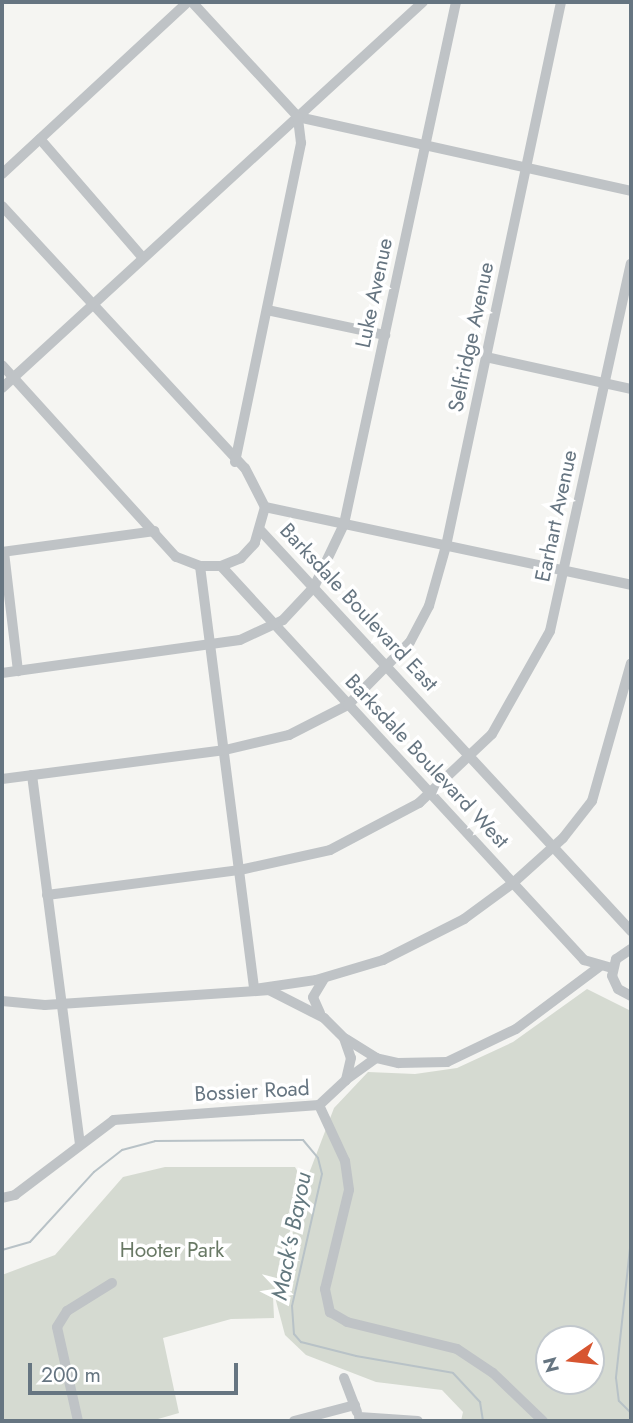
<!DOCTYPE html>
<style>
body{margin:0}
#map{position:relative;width:633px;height:1423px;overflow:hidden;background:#f5f5f2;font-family:Jost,sans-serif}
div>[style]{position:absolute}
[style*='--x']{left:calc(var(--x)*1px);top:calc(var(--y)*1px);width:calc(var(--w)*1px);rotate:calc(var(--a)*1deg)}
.green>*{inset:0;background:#d5dad1}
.stream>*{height:2px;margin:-1px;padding:0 1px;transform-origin:1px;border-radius:1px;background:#b8c2c7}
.minor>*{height:10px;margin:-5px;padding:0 5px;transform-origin:5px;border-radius:5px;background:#bfc3c6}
span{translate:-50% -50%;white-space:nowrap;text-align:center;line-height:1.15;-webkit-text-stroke:7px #fff;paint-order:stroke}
.street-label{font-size:21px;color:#667581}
.park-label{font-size:21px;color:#697965}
.water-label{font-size:23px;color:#62777e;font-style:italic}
.frame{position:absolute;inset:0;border:4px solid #667581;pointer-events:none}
.north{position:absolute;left:535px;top:1325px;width:70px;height:70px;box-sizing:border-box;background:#fff;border:2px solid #c2c8cd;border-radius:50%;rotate:256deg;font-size:19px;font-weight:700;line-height:28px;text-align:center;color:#667581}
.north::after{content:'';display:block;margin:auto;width:24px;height:32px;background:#d75530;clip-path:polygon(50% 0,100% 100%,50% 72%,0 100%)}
.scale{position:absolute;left:28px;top:1363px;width:210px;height:32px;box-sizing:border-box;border:4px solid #667581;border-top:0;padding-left:9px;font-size:21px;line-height:24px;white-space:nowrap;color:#667581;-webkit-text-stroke:5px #fff;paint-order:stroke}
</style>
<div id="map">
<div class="green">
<i style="clip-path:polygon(evenodd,587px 989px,631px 1011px,631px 1421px,461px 1421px,463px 1412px,442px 1390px,376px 1382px,306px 1355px,285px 1335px,275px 1297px,308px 1176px,334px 1108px,368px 1072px,415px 1074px,457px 1068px,513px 1042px,587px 989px,549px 1339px,591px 1339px,591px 1381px,549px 1381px,549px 1339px)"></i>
<i style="clip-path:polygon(165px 1167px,295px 1167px,303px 1181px,273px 1296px,274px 1318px,231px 1319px,163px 1338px,179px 1413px,151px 1421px,2px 1421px,2px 1275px,55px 1255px,123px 1177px)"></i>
</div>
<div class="stream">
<i style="--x:631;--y:1239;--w:140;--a:96.2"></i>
<i style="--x:616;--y:1378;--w:23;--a:83"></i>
<i style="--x:619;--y:1401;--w:17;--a:45"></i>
<i style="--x:2;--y:1250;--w:29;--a:-16"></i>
<i style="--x:30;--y:1242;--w:95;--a:-47.6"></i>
<i style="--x:94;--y:1172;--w:36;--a:-38"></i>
<i style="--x:122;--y:1150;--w:34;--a:-15"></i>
<i style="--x:155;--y:1141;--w:148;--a:-0.4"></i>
<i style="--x:303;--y:1140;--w:23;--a:50"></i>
<i style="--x:318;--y:1158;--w:16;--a:76"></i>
<i style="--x:322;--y:1174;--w:135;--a:102.8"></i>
<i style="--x:292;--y:1306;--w:28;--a:86"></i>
<i style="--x:294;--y:1334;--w:11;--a:49"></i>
<i style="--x:301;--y:1342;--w:57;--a:14.3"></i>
<i style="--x:356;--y:1356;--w:98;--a:9.9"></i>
<i style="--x:453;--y:1373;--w:40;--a:47"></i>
<i style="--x:480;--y:1402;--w:19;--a:81"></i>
</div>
<div class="minor">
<i style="--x:192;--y:2;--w:156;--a:47.3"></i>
<i style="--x:298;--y:117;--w:341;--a:12.5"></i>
<i style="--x:40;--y:139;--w:157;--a:49.1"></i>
<i style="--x:2;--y:174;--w:253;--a:-42.8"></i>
<i style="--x:2;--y:206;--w:357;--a:47.2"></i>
<i style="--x:245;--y:468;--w:44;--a:62.9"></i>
<i style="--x:265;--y:507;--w:37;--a:106"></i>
<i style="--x:255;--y:543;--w:21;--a:133"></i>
<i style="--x:241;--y:558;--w:22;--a:158"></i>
<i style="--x:221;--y:566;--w:21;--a:180"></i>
<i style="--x:200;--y:566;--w:26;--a:-159"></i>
<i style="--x:176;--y:557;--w:259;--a:-132.2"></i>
<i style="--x:267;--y:310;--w:121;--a:12"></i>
<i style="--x:486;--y:357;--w:148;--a:12.4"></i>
<i style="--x:2;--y:388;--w:571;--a:-42.52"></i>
<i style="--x:235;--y:462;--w:326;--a:-78.3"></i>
<i style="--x:301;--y:143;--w:26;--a:-97"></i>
<i style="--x:265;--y:507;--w:374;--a:12"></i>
<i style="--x:261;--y:531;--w:545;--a:47.23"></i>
<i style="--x:2;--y:552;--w:154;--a:-7.8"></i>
<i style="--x:4;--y:552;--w:120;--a:83.3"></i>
<i style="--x:200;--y:566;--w:426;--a:82.7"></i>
<i style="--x:254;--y:989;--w:63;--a:-8.3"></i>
<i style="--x:316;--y:980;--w:70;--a:-16.6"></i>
<i style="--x:383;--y:960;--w:91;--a:-26.8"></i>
<i style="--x:464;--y:919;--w:61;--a:-36.3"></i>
<i style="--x:513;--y:883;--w:67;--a:-42"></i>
<i style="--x:563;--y:838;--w:47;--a:-51.9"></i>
<i style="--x:592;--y:801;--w:143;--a:-74.2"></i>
<i style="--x:221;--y:566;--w:536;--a:47.35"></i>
<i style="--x:584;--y:960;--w:29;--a:16"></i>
<i style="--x:2;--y:673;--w:240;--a:-7.9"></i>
<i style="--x:240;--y:640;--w:47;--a:-24.9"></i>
<i style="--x:283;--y:620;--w:45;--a:-46.8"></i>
<i style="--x:314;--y:587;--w:70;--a:-64.5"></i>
<i style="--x:344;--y:524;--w:534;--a:-77.89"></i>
<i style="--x:32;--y:775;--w:371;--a:82.6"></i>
<i style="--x:2;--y:779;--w:225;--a:-7.4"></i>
<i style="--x:225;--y:750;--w:66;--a:-13.2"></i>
<i style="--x:289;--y:735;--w:66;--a:-27"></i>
<i style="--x:348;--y:705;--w:88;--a:-45.5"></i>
<i style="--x:410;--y:642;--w:41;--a:-62.2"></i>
<i style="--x:429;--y:606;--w:62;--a:-74.2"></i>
<i style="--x:446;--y:546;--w:556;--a:-78.06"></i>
<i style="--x:47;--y:895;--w:195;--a:-7.4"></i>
<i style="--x:240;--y:870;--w:92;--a:-12.5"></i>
<i style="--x:330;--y:850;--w:101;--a:-27.8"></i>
<i style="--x:419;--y:803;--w:100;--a:-43.4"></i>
<i style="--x:492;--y:734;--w:118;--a:-60.6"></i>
<i style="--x:550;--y:631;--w:376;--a:-77.6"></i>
<i style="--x:631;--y:949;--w:18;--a:146"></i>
<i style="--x:616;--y:959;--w:17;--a:103"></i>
<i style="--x:612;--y:976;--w:14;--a:65"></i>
<i style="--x:618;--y:989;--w:15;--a:28"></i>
<i style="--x:2;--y:1001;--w:43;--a:5.3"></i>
<i style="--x:45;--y:1005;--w:225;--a:-3.8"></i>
<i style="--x:269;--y:990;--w:62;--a:27"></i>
<i style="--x:324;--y:1018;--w:28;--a:45"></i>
<i style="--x:344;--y:1038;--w:21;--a:71"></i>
<i style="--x:351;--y:1058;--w:23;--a:103"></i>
<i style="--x:346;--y:1080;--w:37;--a:137"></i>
<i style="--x:319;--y:1105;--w:206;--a:175.8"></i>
<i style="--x:114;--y:1120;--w:124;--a:142.9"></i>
<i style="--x:15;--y:1195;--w:13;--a:167"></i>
<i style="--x:320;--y:1013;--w:17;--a:-114"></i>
<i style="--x:313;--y:997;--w:21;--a:-59"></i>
<i style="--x:346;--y:1039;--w:36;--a:32"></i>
<i style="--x:376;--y:1058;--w:23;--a:13"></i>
<i style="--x:398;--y:1063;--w:49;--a:-1.2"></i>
<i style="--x:447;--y:1062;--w:76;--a:-25.6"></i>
<i style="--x:516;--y:1029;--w:104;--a:-36.8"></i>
<i style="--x:347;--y:1079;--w:36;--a:-36"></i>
<i style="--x:319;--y:1105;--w:62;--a:65.1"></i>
<i style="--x:345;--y:1161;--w:29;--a:82"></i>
<i style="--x:349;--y:1190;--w:102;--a:103.6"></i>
<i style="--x:325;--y:1289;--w:24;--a:78"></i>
<i style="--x:330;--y:1312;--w:20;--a:30"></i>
<i style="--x:347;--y:1322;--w:113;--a:13.8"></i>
<i style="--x:457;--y:1349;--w:43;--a:33.7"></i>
<i style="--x:493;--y:1373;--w:69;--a:43.8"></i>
<i style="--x:344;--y:1378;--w:36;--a:69"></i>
<i style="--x:359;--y:1417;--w:59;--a:3.9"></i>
<i style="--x:78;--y:1421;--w:96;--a:-102.6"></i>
<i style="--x:57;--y:1327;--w:19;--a:-58"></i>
<i style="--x:67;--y:1311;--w:53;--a:-31.9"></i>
<i style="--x:294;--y:1421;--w:63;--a:-14.7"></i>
</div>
<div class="street-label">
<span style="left:374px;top:293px;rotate:-78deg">Luke Avenue</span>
<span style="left:471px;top:337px;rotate:-78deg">Selfridge Avenue</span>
<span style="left:556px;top:516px;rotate:-78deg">Earhart Avenue</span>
<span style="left:359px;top:607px;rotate:47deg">Barksdale Boulevard East</span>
<span style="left:427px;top:761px;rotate:47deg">Barksdale Boulevard West</span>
<span style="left:252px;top:1091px;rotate:-3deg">Bossier Road</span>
</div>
<div class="park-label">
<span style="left:172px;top:1250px">Hooter Park</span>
</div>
<div class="water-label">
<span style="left:291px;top:1236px;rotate:-79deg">Mack's Bayou</span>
</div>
<div class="frame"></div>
<div class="north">N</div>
<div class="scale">200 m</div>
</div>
